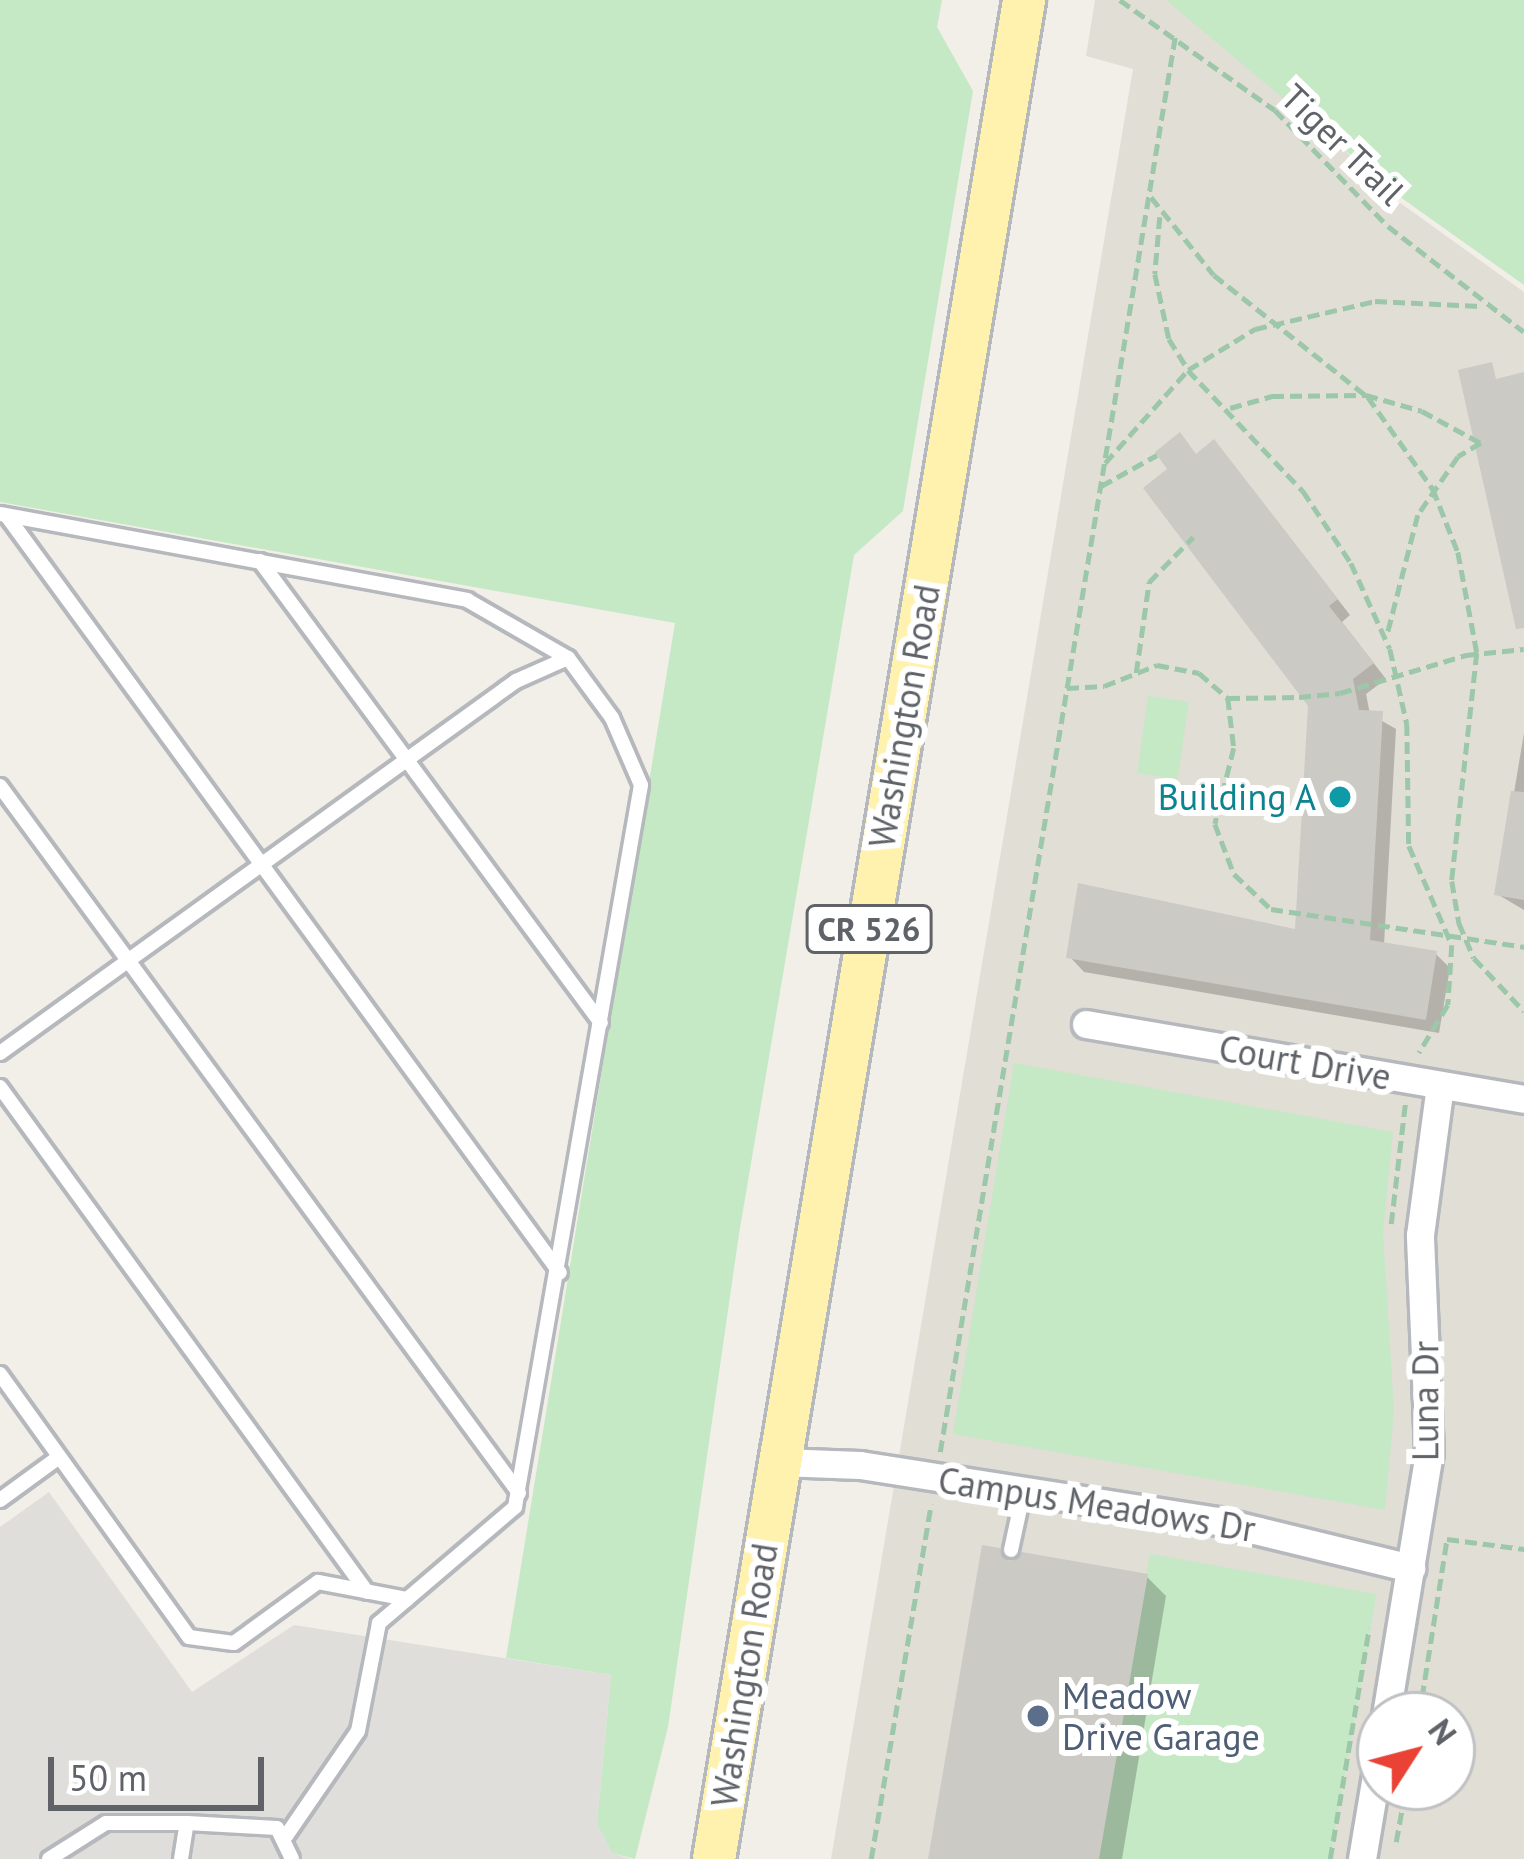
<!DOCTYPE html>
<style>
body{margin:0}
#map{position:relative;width:1524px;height:1859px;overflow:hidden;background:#f1efe8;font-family:"PT Sans",sans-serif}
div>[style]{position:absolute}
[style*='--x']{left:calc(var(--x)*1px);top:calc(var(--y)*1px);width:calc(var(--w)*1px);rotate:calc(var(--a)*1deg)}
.industrial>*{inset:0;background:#e0deda}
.education>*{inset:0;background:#e1ded6}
.green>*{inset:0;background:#c5e8c5;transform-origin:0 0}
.shadow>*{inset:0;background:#0003}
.building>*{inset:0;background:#cccac5}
.path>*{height:4.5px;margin-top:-2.25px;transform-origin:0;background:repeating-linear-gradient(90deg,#9cc7a9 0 12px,transparent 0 18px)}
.roads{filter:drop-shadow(3px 0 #b5b8bc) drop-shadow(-3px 0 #b5b8bc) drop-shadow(0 3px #b5b8bc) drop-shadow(0 -3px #b5b8bc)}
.lane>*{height:14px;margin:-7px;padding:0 7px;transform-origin:7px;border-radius:7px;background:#fff}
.street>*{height:27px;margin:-13.5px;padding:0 13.5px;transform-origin:13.5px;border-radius:13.5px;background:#fff}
.primary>*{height:42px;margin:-21px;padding:0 21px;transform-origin:21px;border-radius:21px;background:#fff2af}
.dots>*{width:33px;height:33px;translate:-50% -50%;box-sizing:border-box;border:6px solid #fff;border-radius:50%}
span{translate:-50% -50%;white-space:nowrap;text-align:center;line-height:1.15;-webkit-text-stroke:12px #fff;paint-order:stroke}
.shield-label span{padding:3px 9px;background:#fff;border:3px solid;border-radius:9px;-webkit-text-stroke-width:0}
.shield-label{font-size:33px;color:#5f6368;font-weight:700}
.street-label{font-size:36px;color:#5f6368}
.culture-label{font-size:36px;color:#0d838f}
.right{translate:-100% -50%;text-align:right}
.service-label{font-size:36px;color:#4e5e75}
.left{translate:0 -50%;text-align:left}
.north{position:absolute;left:1356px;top:1691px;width:120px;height:120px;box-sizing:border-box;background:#fff;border:3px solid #bfc1c3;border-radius:50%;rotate:54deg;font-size:33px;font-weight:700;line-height:48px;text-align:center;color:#5f6368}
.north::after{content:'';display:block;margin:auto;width:42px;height:54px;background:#ea4335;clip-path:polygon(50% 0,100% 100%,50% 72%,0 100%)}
.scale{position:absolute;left:48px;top:1757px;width:216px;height:54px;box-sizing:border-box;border:6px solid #5f6368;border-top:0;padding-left:15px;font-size:36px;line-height:42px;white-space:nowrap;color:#5f6368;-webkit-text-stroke:9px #fff;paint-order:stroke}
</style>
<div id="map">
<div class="industrial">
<i style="clip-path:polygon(49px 1492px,192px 1692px,294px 1625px,611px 1675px,597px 1824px,612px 1853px,631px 1859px,0 1859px,0 1527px)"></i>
</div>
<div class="education">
<i style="clip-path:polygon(evenodd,1095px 0,1186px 0,1399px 202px,1524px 292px,1524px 1859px,831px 1859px,1133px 69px,1086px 56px,1095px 0,1380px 1715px,1452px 1715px,1452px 1787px,1380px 1787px,1380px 1715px)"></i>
</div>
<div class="green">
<i style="clip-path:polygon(0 0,942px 0,937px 27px,973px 91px,903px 511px,854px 555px,739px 1234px,668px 1727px,635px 1859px,612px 1853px,597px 1824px,611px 1675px,506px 1658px,675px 623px,0 502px)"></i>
<i style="clip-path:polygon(1166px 0,1524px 0,1524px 285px,1403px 199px)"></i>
<i style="left:1148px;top:696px;width:41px;height:78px;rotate:8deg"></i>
<i style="clip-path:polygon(1014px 1063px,1393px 1132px,1383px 1232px,1394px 1410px,1385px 1510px,953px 1434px)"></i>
<i style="left:1150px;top:1554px;width:230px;height:309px;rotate:10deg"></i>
</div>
<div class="shadow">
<i style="clip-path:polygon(1198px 456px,1228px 458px,1350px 615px,1342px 622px,1386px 679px,1366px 694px,1370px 714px,1396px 729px,1384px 945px,1436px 954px,1450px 968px,1439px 1033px,1084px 972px,1070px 957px,1298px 932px,1311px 705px,1172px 469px)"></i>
<i style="clip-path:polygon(1524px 733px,1524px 910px,1497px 894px)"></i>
<i style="clip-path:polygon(1012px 1564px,1147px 1577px,1166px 1596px,1122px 1859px,931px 1859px)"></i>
</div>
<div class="building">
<i style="clip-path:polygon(1492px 362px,1496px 379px,1524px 372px,1524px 628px,1516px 629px,1458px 370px)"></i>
<i style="clip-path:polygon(1180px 432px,1196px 454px,1214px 439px,1338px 599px,1329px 606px,1374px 663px,1353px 679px,1359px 710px,1383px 711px,1370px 940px,1437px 951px,1426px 1020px,1066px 958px,1078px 883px,1295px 929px,1308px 706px,1143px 488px,1167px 469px,1155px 452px)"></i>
<i style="clip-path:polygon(1511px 791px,1524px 792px,1524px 900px,1494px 895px)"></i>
<i style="clip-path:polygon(982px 1545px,1000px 1548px,1010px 1561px,1022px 1552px,1148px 1574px,1099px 1859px,928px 1859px)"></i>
</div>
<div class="path">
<i style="--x:1120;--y:0;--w:190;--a:35.4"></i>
<i style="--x:1275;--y:110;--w:162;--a:45.8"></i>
<i style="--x:1388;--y:226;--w:172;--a:37.9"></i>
<i style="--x:1151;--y:197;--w:100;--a:51.1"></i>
<i style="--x:1214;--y:275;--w:196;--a:38.4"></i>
<i style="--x:1368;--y:397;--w:113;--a:54.8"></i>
<i style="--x:1433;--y:489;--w:68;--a:68.4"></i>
<i style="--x:1458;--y:552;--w:103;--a:79.3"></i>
<i style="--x:1477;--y:653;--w:229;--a:96.3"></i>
<i style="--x:1452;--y:881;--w:43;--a:80.5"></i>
<i style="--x:1459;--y:923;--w:38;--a:67"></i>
<i style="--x:1474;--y:958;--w:73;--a:46.7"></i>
<i style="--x:1160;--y:217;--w:57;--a:95"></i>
<i style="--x:1155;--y:274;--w:66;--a:77.8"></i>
<i style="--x:1169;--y:339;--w:36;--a:58"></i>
<i style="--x:1188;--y:370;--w:167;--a:46.5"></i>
<i style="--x:1303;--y:491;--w:87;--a:56.3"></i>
<i style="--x:1351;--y:563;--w:94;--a:65.6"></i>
<i style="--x:1390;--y:649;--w:77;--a:77.2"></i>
<i style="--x:1407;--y:724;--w:122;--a:89.1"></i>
<i style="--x:1409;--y:846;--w:108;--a:66.5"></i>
<i style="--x:1452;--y:945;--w:60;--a:93.8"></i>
<i style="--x:1448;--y:1005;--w:56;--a:121.1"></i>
<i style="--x:1230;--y:408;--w:44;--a:-15.9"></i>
<i style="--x:1272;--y:396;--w:94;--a:-0.6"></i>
<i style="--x:1366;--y:395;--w:58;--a:15.9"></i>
<i style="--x:1422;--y:411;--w:67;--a:28.5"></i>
<i style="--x:1481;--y:443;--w:27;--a:149"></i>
<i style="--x:1458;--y:457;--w:70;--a:124.6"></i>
<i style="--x:1418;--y:515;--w:125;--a:104.4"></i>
<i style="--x:1105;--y:463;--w:125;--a:-48.3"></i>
<i style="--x:1188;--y:370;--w:79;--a:-31.5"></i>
<i style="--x:1255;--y:329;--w:123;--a:-13.1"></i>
<i style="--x:1375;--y:301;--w:105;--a:2.7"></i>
<i style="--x:1101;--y:486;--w:64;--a:-29"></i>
<i style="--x:1136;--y:673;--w:92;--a:-81.9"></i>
<i style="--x:1149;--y:582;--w:63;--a:-45.6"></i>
<i style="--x:1067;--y:688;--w:37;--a:-3"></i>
<i style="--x:1104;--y:686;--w:57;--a:-21.6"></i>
<i style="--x:1157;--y:665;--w:43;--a:10.8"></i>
<i style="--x:1199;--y:673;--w:38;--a:41"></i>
<i style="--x:1228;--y:698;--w:71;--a:-0.8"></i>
<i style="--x:1299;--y:697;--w:41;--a:-5.6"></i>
<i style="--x:1340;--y:693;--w:132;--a:-16.8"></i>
<i style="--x:1466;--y:655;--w:58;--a:-5.9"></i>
<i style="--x:1228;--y:698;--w:50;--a:83.2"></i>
<i style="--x:1234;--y:748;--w:78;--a:104"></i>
<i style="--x:1215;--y:824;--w:53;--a:69.2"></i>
<i style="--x:1234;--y:874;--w:51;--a:43.4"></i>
<i style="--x:1271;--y:909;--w:256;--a:8.5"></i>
<i style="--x:1391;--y:1224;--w:121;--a:-83.3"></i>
<i style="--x:940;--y:1452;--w:1434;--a:-80.57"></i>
<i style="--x:1419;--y:1715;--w:178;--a:-81"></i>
<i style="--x:1447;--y:1539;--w:78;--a:7.4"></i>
<i style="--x:1396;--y:1842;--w:56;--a:-79.7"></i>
<i style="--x:871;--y:1859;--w:360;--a:-80.4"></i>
<i style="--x:1330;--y:1859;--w:234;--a:-80.4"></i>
</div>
<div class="roads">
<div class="lane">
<i style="--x:0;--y:514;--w:475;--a:10.4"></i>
<i style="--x:467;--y:600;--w:116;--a:29.9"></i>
<i style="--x:568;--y:658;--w:74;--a:53.7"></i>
<i style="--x:612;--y:718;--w:73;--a:66.6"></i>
<i style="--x:641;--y:785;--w:733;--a:99.9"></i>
<i style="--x:515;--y:1507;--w:179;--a:139.5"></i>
<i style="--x:379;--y:1623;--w:110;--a:101"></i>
<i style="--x:358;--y:1731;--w:127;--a:124.4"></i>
<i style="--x:7;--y:516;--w:937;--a:53.85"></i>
<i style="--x:260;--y:561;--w:574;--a:53.57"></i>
<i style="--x:0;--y:786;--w:877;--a:53.72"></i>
<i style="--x:0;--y:1053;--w:636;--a:-35.79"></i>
<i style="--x:516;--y:681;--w:57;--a:-23.9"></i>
<i style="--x:0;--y:1087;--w:624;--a:53.99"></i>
<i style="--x:0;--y:1374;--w:324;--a:54.3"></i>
<i style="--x:189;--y:1637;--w:45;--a:7.6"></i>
<i style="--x:234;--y:1643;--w:104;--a:-36"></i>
<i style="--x:318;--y:1582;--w:91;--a:10.8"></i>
<i style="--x:0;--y:1500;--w:73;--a:-36.1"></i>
<i style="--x:1011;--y:1550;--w:61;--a:-77.8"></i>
<i style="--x:49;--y:1859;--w:67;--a:-32.3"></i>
<i style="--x:106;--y:1823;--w:81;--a:0"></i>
<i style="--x:187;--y:1823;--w:90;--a:3.2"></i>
<i style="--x:277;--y:1828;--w:34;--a:64"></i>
<i style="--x:181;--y:1859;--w:36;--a:-81"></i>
</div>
<div class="street">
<i style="--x:1086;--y:1024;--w:444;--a:9.7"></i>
<i style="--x:779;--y:1462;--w:81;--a:2.1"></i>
<i style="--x:860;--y:1465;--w:362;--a:8.9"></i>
<i style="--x:1218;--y:1521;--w:199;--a:13.7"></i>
<i style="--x:1386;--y:1715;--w:266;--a:-80.7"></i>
<i style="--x:1429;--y:1452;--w:217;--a:-92.4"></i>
<i style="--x:1420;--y:1235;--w:151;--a:-82.4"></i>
<i style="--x:1362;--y:1859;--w:109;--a:-80.5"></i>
</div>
<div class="primary">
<i style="--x:714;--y:1859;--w:1885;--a:-80.53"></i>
</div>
</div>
<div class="dots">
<i style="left:1340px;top:797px;background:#0f9aa8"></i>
<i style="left:1038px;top:1716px;background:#5c6f8a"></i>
</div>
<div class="shield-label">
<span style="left:869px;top:929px">CR 526</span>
</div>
<div class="street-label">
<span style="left:1343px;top:144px;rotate:44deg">Tiger Trail</span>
<span style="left:904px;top:716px;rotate:-80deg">Washington Road</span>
<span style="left:1305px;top:1062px;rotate:10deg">Court Drive</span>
<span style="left:1425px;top:1401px;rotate:-90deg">Luna Dr</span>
<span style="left:1097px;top:1504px;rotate:9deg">Campus Meadows Dr</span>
<span style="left:744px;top:1675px;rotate:-81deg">Washington Road</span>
</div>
<div class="culture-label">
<span class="right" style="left:1316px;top:797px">Building A</span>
</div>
<div class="service-label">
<span class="left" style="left:1062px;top:1716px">Meadow<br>Drive Garage</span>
</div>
<div class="north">N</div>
<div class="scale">50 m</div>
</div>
